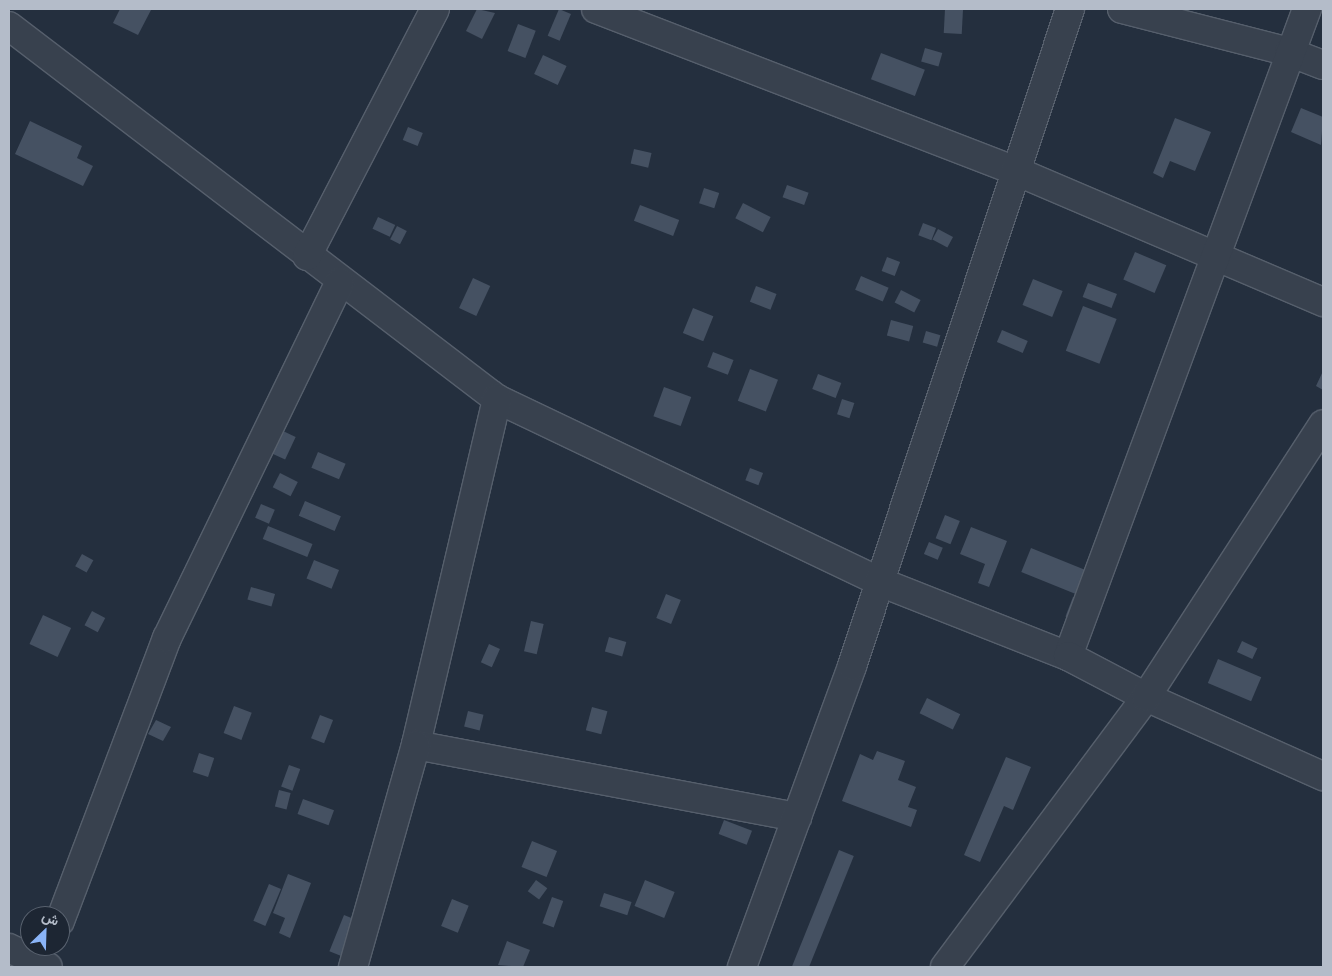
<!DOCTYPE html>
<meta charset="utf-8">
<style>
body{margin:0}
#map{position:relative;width:1332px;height:976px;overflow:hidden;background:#242f3e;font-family:"IBM Plex Sans",Vazirmatn,sans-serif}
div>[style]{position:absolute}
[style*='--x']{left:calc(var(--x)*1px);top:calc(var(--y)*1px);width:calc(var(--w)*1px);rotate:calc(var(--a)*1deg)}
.building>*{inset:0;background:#455162;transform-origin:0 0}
.roads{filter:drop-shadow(1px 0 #565f6c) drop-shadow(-1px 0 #565f6c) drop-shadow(0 1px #565f6c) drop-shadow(0 -1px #565f6c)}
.minor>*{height:28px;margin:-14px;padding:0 14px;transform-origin:14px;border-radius:14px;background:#38414e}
span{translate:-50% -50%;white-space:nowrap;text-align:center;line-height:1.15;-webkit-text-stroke:4px #1d2633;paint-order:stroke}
.frame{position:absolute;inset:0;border:10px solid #b4bcc9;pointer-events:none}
.north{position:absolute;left:20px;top:906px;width:50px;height:50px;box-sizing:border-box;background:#1d2633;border:1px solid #59626f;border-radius:50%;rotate:24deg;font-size:14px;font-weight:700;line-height:20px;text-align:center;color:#b4bcc9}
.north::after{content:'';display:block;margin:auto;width:18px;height:22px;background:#8ab4f8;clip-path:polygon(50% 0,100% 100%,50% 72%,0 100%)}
</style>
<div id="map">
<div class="building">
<i style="clip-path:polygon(120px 9px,151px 10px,138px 35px,113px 23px)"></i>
<i style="clip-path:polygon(477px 9px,495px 13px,482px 39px,466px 31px)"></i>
<i style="left:559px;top:9px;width:13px;height:29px;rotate:23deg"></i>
<i style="left:945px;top:9px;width:18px;height:24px;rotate:3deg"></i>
<i style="left:518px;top:24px;width:19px;height:29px;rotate:21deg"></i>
<i style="left:925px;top:48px;width:18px;height:14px;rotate:16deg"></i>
<i style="left:881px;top:53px;width:47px;height:28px;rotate:21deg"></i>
<i style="left:543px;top:55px;width:26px;height:21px;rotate:25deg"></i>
<i style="clip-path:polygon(1301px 108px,1323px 117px,1321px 145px,1291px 132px)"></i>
<i style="clip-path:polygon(1175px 118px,1211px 132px,1195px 171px,1170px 161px,1163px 178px,1153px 173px)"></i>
<i style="clip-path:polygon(30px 121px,82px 146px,77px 158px,93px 166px,83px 186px,15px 154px)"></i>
<i style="left:408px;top:127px;width:16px;height:14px;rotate:22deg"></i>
<i style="left:634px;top:149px;width:18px;height:15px;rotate:13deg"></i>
<i style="left:787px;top:185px;width:23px;height:13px;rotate:20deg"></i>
<i style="left:704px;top:188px;width:16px;height:16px;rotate:18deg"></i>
<i style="left:743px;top:203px;width:31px;height:17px;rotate:27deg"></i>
<i style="left:640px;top:205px;width:42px;height:17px;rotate:21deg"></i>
<i style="left:378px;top:217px;width:19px;height:13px;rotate:25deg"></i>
<i style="left:923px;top:223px;width:14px;height:13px;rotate:21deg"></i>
<i style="left:397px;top:226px;width:11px;height:15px;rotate:27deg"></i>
<i style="left:938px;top:229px;width:17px;height:12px;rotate:28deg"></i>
<i style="left:1135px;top:252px;width:34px;height:30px;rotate:23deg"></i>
<i style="left:887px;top:257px;width:14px;height:15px;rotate:21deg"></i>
<i style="left:861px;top:276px;width:30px;height:15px;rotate:23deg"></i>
<i style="left:473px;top:278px;width:19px;height:33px;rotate:25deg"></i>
<i style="left:1033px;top:279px;width:32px;height:28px;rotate:22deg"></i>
<i style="left:1088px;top:283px;width:31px;height:15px;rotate:21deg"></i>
<i style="left:756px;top:286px;width:22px;height:17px;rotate:21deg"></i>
<i style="left:901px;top:290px;width:22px;height:14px;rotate:27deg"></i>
<i style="left:1083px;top:306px;width:36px;height:48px;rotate:21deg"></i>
<i style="left:693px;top:308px;width:22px;height:27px;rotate:22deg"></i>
<i style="left:891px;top:320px;width:23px;height:16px;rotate:15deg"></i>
<i style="left:1002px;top:330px;width:28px;height:13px;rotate:23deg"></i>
<i style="left:926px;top:331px;width:15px;height:12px;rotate:16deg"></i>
<i style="left:713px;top:352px;width:22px;height:16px;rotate:21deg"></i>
<i style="left:750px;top:369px;width:30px;height:34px;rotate:21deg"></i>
<i style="clip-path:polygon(1323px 371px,1323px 390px,1316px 386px)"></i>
<i style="left:818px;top:374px;width:25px;height:16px;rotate:21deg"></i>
<i style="left:664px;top:387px;width:29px;height:31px;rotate:20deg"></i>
<i style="left:842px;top:399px;width:13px;height:16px;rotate:18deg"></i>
<i style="left:283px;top:431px;width:14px;height:25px;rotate:25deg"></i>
<i style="left:318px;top:452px;width:30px;height:17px;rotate:23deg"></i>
<i style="left:750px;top:468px;width:14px;height:13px;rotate:21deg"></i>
<i style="left:280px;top:473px;width:20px;height:16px;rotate:27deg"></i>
<i style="left:305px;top:501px;width:39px;height:16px;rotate:23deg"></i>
<i style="left:261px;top:504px;width:15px;height:15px;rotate:23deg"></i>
<i style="left:945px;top:515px;width:16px;height:25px;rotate:22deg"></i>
<i style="left:268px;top:526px;width:48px;height:14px;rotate:22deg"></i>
<i style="clip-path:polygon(971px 527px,1007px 541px,989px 587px,978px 583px,985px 564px,960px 554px)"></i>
<i style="left:929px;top:542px;width:15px;height:13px;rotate:23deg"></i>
<i style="left:1031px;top:548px;width:68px;height:26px;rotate:22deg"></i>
<i style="left:82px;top:554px;width:13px;height:14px;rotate:29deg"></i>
<i style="left:314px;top:560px;width:27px;height:20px;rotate:22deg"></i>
<i style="left:251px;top:587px;width:25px;height:13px;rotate:16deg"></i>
<i style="left:666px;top:594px;width:16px;height:26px;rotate:22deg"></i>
<i style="left:1073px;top:597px;width:14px;height:21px;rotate:21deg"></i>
<i style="left:92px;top:611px;width:15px;height:16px;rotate:28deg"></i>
<i style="left:43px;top:615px;width:31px;height:32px;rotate:25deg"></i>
<i style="left:531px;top:621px;width:13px;height:31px;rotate:13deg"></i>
<i style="left:609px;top:637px;width:18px;height:15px;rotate:16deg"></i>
<i style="left:1242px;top:641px;width:17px;height:12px;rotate:25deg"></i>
<i style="left:489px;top:644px;width:12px;height:20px;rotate:24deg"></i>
<i style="left:1218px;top:659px;width:47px;height:26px;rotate:23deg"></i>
<i style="left:927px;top:698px;width:37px;height:17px;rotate:26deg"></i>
<i style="left:234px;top:706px;width:19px;height:29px;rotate:21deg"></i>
<i style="left:592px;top:707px;width:16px;height:24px;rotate:15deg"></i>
<i style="left:468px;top:711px;width:16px;height:16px;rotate:14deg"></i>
<i style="left:320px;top:715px;width:14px;height:25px;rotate:21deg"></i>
<i style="clip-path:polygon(156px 720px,171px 727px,163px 741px,148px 734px)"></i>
<i style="clip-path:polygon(877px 751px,905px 761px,898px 780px,916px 787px,908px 807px,917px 810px,911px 827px,842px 801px,860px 754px,873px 760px)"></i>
<i style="left:199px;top:753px;width:16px;height:20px;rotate:18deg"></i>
<i style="clip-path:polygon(1006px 757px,1031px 767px,1013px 810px,1004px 806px,980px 862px,964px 855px)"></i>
<i style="left:289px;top:765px;width:12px;height:23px;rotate:20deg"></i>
<i style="left:279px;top:790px;width:12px;height:17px;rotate:14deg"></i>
<i style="left:303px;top:799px;width:33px;height:16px;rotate:20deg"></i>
<i style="left:724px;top:820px;width:30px;height:15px;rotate:21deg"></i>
<i style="left:532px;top:841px;width:27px;height:28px;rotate:22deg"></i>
<i style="left:839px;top:850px;width:16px;height:125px;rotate:22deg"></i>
<i style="clip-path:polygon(288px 874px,311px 883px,290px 938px,279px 933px,285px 918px,273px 913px)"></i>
<i style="left:536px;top:880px;width:14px;height:14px;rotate:36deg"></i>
<i style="left:645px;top:880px;width:32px;height:28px;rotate:22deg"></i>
<i style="left:269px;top:884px;width:13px;height:40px;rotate:23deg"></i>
<i style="left:604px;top:893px;width:29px;height:14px;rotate:18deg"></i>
<i style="left:552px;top:897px;width:12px;height:28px;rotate:20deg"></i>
<i style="left:452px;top:899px;width:18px;height:29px;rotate:22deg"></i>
<i style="left:344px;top:915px;width:27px;height:39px;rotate:22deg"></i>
<i style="clip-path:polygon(507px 941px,530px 950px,523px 967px,498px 965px)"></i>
</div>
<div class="roads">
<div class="minor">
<i style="--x:596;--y:9;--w:450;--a:21.1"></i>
<i style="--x:1016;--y:171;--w:334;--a:23.1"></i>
<i style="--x:1122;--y:9;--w:172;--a:14.4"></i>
<i style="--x:1289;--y:52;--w:36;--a:21"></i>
<i style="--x:9;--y:26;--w:614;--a:37.39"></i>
<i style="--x:497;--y:399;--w:424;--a:25.5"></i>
<i style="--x:880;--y:582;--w:202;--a:21.5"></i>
<i style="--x:1068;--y:656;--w:690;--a:-69.73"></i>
<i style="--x:307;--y:256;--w:278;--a:-62.6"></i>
<i style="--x:497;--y:399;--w:355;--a:103.2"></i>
<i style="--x:416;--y:745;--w:388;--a:10.7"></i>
<i style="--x:1068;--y:656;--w:88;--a:27.7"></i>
<i style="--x:1146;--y:697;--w:194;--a:24.1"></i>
<i style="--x:60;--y:921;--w:303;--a:-69.3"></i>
<i style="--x:167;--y:638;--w:396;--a:-64.1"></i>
<i style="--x:9;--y:948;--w:43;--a:26"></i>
<i style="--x:353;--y:967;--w:231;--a:-74.2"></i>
<i style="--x:742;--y:967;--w:320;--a:-69.9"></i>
<i style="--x:852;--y:666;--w:692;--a:-71.64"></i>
<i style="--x:945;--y:967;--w:337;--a:-53.3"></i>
<i style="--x:1146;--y:697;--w:325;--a:-57"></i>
</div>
</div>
<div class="frame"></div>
<div class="north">ش</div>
</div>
